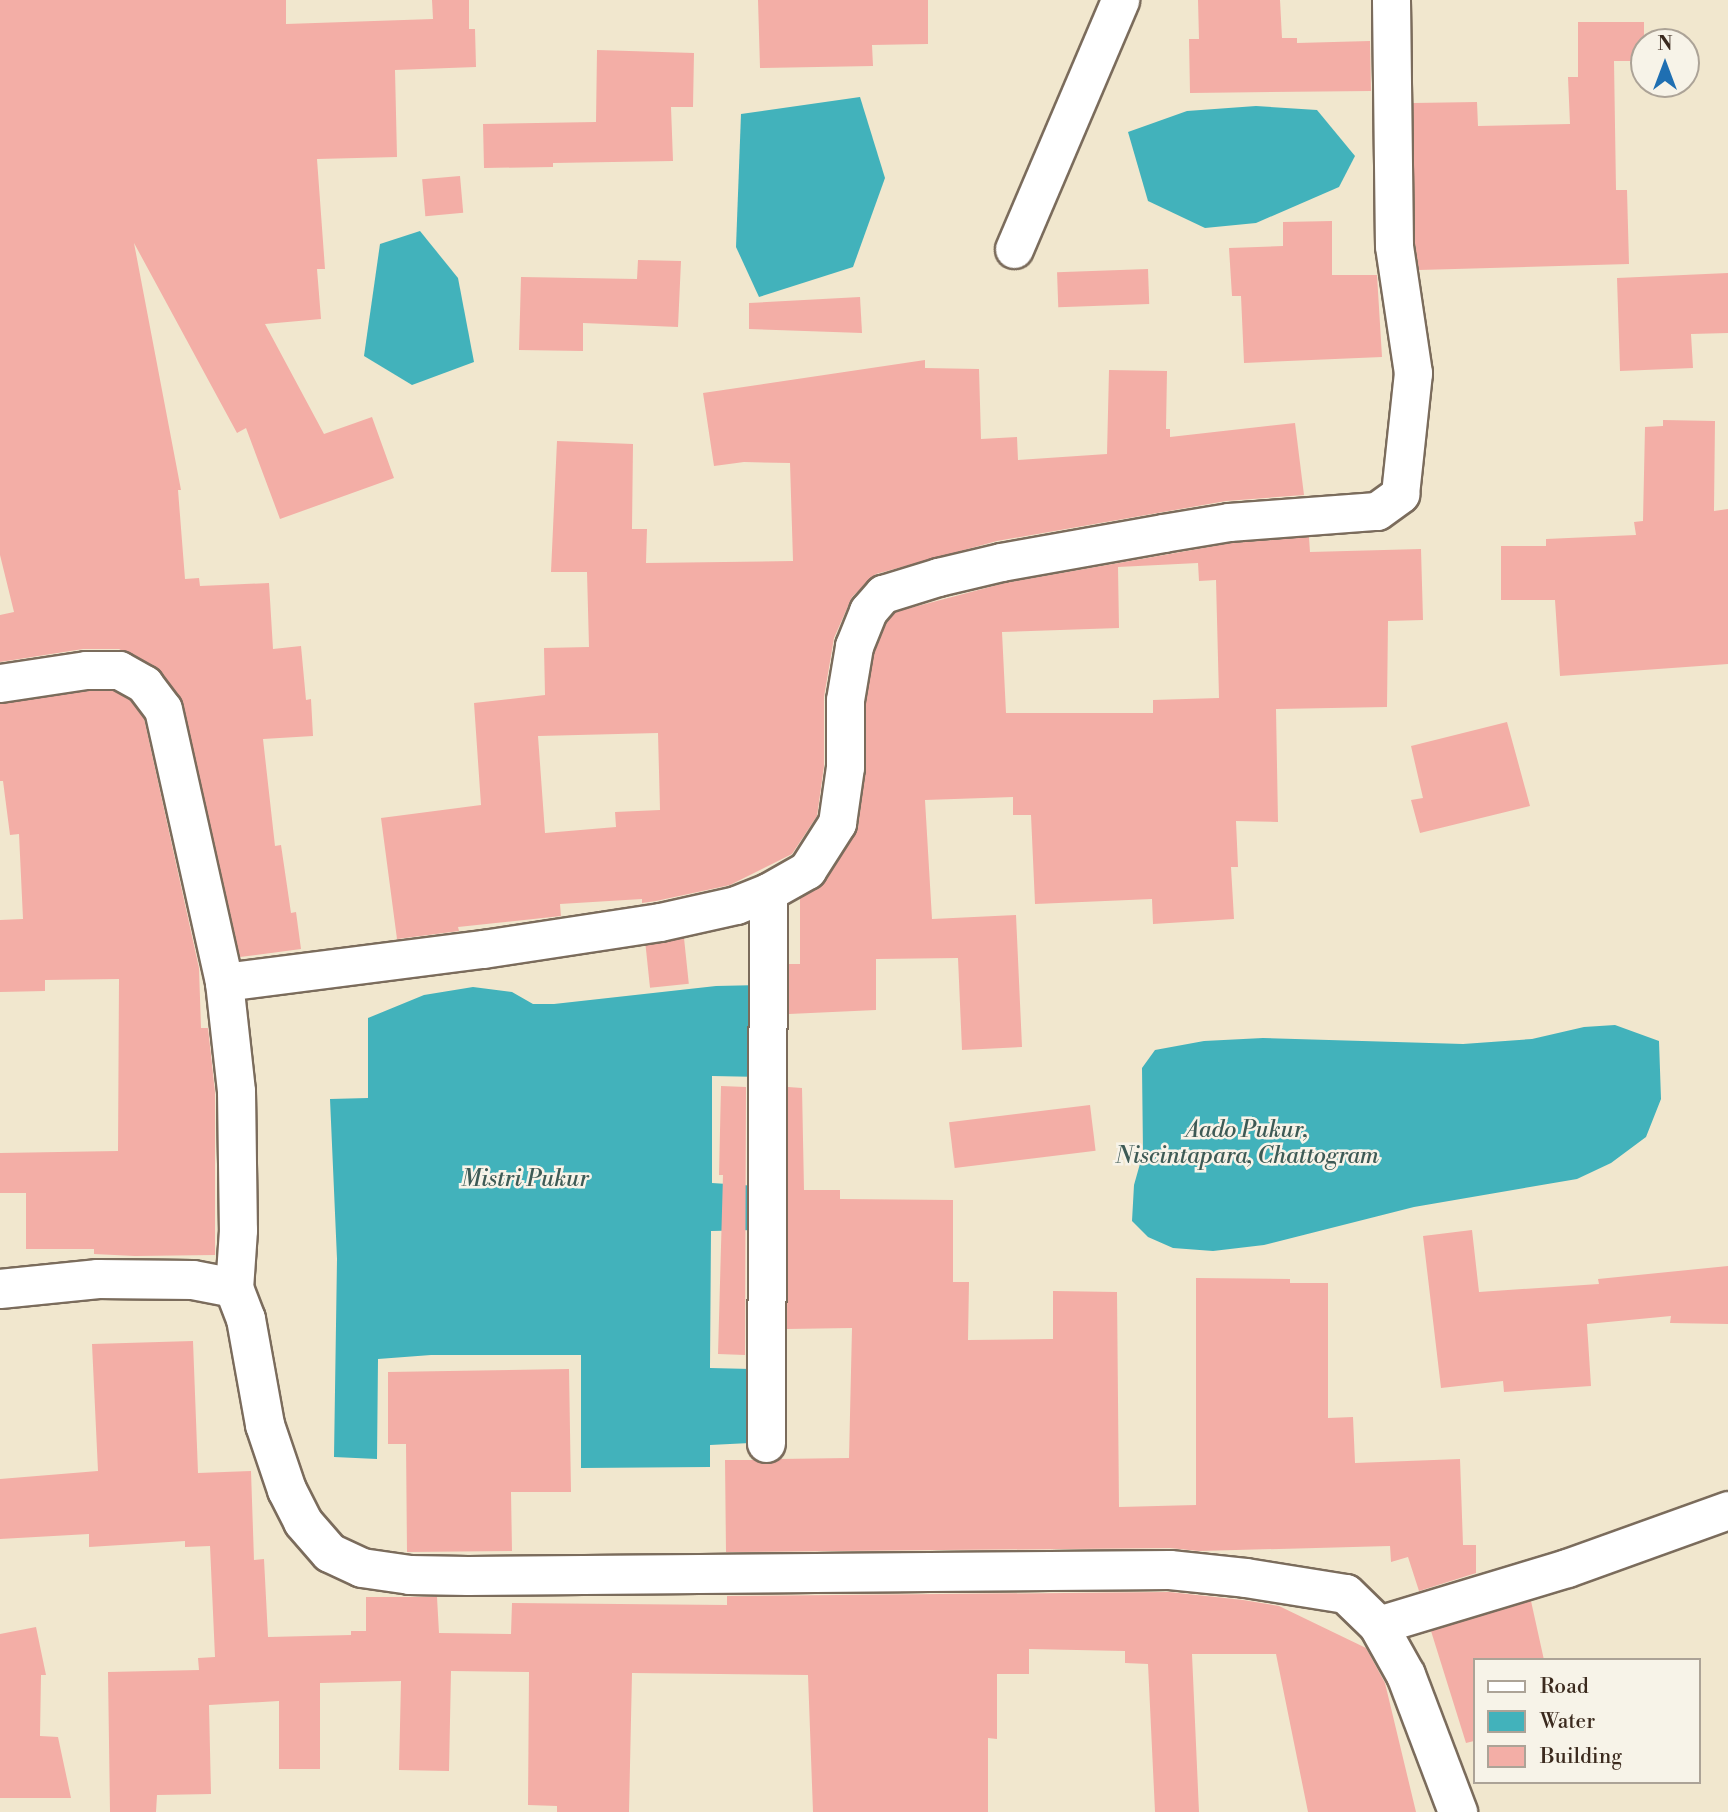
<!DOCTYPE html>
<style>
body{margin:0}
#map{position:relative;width:1728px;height:1812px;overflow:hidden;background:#f1e7ce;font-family:"Libre Bodoni",serif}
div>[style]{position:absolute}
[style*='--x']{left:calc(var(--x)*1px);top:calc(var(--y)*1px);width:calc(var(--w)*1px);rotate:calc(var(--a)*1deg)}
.water>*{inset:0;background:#42b2bb}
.building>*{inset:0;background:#f3aea6;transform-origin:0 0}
.roads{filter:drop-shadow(2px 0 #7b6c5c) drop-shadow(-2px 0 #7b6c5c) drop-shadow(0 2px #7b6c5c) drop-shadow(0 -2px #7b6c5c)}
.street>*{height:37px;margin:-18.5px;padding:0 18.5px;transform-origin:18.5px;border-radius:18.5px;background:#fff}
.secondary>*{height:38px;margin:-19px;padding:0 19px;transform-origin:19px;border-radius:19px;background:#fff}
span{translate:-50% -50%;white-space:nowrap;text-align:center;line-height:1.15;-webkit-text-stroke:5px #f7f3e8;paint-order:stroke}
.water-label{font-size:23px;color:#3d5a55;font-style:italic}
.legend{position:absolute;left:1473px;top:1658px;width:228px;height:126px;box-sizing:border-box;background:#f7f3e8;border:2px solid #aca397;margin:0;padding:9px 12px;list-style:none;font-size:21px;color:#3b2a1e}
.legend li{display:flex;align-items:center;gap:14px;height:35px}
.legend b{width:35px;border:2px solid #aca397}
.north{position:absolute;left:1630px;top:28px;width:70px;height:70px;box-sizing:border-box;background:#f7f3e8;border:2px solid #aca397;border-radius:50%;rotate:0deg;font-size:19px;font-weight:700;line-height:28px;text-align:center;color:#3b2a1e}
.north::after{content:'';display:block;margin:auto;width:24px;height:32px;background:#1f6fb2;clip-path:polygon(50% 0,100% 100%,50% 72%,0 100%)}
</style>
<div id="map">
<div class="water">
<i style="clip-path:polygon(860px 97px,885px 178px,853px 267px,759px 297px,736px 247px,741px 114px)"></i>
<i style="clip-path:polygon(1256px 106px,1317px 110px,1355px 156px,1339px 187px,1256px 223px,1205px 228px,1148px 201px,1128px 132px,1187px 111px)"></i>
<i style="clip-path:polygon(420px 231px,458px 278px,474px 362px,412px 385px,364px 356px,380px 244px)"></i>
<i style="clip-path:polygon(761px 985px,762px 1077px,712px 1076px,712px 1183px,757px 1186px,755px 1230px,711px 1231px,710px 1368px,751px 1369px,750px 1443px,710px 1445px,710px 1467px,581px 1468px,581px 1355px,431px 1355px,378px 1359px,377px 1459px,334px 1457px,337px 1259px,330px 1099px,368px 1098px,368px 1018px,424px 995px,473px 987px,512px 992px,533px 1004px,554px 1004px,716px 986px)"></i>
<i style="clip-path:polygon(1615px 1025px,1659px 1041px,1661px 1099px,1646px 1137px,1611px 1163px,1577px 1179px,1414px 1207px,1264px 1245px,1213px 1251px,1173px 1248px,1148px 1237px,1132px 1221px,1134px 1185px,1143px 1153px,1142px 1068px,1155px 1050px,1204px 1041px,1263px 1038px,1463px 1044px,1532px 1039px,1584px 1027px)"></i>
</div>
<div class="building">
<i style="clip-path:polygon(0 0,286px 0,286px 24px,433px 19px,432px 0,469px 0,469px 29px,475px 29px,476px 67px,395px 70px,397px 157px,317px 159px,325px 269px,317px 269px,321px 319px,265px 324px,324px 434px,372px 417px,394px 478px,280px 519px,246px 428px,237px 433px,134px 243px,181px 490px,178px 490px,185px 579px,199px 578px,200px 586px,269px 583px,273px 649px,301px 646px,306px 700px,311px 699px,313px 736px,263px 739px,275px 846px,281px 845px,291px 913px,296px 912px,301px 949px,240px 957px,183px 704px,160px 671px,119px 649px,83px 649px,0 662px,0 615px,14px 612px,0 555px)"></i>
<i style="clip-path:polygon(758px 0,928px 0,928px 44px,872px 45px,873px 66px,760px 68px)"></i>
<i style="clip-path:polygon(1198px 0,1280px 0,1282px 38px,1297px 38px,1297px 43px,1370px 41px,1371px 91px,1190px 93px,1189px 39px,1199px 39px)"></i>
<i style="clip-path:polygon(1578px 22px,1644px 22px,1644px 61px,1614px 61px,1616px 190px,1627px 190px,1629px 264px,1419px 270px,1415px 244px,1413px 103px,1477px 102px,1478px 126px,1570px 124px,1568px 77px,1578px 77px)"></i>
<i style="clip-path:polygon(597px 50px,694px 53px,693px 107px,671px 107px,673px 161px,553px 163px,553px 167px,484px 168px,483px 124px,596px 122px)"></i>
<i style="left:460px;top:176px;width:37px;height:38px;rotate:85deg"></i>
<i style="clip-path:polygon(1332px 221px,1332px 275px,1377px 275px,1382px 357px,1244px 363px,1241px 296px,1232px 296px,1229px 248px,1283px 246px,1283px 222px)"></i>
<i style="clip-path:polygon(638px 260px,681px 261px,678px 327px,583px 323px,583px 351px,519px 350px,521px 277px,637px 279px)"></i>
<i style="left:1148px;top:269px;width:35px;height:91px;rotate:88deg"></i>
<i style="clip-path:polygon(1728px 273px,1728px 333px,1691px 334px,1693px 368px,1620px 371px,1617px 278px)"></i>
<i style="clip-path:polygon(860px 297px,862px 333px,749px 329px,749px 303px)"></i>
<i style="clip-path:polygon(evenodd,925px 360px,925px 368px,979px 369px,981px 439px,1017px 437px,1018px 460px,1107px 454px,1109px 370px,1167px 371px,1166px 429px,1170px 429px,1170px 437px,1295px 423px,1304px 495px,1226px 501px,997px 541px,876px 574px,852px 597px,834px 638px,824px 697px,824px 766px,817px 816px,792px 854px,730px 885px,656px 901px,642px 903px,642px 899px,560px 904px,561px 916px,458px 927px,459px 931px,397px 939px,381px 818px,481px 805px,474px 703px,545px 695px,544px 648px,589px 647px,587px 572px,551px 572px,557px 441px,633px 444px,632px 529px,647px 529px,646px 563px,793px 561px,790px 463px,744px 462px,714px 466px,703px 393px,925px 360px,658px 733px,660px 810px,615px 812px,616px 827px,545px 833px,538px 736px,658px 733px)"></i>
<i style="clip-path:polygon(1663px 420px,1715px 421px,1714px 511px,1728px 509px,1728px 664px,1560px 676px,1555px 600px,1501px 600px,1501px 546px,1546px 546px,1546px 539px,1636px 535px,1634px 522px,1643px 521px,1645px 427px,1663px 426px)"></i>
<i style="clip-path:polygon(evenodd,1309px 537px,1310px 552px,1421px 549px,1423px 620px,1388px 621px,1387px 707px,1276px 709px,1278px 822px,1236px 821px,1238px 867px,1231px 867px,1234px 919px,1153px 924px,1152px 899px,1035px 904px,1031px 815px,1013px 815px,1013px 797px,925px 800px,932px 919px,1016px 915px,1022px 1047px,962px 1050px,958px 958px,876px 959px,876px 1010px,789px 1014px,789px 964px,800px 964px,800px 898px,825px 881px,858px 827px,866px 767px,866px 702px,874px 652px,886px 622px,895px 612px,1005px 583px,1232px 543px,1309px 537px,1198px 563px,1199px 581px,1216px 580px,1219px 698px,1153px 700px,1153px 713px,1006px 713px,1002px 632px,1119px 628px,1118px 567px,1198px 563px)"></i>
<i style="clip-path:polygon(88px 691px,114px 691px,130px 700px,144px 718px,199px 968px,201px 1028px,208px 1028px,215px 1092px,215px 1255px,135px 1256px,94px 1254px,94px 1249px,26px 1249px,26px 1193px,0 1193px,0 1153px,118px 1151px,119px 979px,45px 980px,45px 991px,0 992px,0 920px,23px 919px,19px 834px,10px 835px,3px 781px,0 781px,0 704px)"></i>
<i style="clip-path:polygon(1507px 722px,1530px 806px,1420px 833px,1411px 800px,1423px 798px,1411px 746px)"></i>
<i style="left:684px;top:938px;width:46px;height:39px;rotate:84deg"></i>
<i style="clip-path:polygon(721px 1086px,746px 1087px,745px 1355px,718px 1354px,723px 1175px,719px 1175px)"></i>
<i style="clip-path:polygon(788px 1087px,802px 1088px,804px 1190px,840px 1190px,840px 1199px,953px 1200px,953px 1282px,969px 1282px,968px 1340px,1053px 1339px,1053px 1291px,1117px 1292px,1119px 1507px,1196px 1505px,1196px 1278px,1290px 1279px,1290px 1283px,1328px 1283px,1328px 1418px,1353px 1417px,1355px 1463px,1460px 1459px,1463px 1545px,1476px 1545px,1476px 1573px,1419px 1591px,1408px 1557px,1391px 1562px,1390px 1546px,1199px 1551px,1170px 1548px,726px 1552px,725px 1460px,754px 1460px,767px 1464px,778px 1459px,849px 1458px,852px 1328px,787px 1329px)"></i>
<i style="left:1090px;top:1105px;width:46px;height:142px;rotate:83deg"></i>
<i style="clip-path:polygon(1472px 1230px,1479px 1292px,1599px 1284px,1598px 1279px,1728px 1266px,1728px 1324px,1670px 1323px,1671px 1316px,1587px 1324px,1591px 1386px,1504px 1392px,1503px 1381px,1441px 1388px,1423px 1236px)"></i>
<i style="clip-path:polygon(193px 1341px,198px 1473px,251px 1471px,254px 1560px,264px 1559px,268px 1637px,351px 1635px,351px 1631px,366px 1631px,366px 1597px,437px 1597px,439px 1633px,511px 1634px,512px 1603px,727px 1605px,727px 1596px,1169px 1592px,1243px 1600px,1279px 1606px,1366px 1648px,1385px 1683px,1416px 1812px,1308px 1812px,1276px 1654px,1192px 1654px,1199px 1812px,1155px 1812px,1148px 1664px,1125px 1663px,1125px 1651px,1029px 1649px,1029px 1674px,997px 1674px,997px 1739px,988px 1738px,988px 1812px,813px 1812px,808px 1675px,632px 1673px,629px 1812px,557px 1812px,557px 1806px,528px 1805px,529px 1672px,451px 1671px,449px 1771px,399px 1770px,401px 1681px,320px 1683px,320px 1769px,279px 1769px,279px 1701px,209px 1705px,211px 1794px,157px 1795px,156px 1812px,110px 1812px,108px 1672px,199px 1670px,198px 1658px,215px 1657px,210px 1546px,185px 1547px,185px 1541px,89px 1547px,89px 1534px,0 1539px,0 1479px,98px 1471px,92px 1344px)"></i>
<i style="clip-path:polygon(569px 1369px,571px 1492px,511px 1492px,512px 1551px,407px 1552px,406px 1444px,388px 1444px,388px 1372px)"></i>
<i style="clip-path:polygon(1531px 1601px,1544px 1660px,1474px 1660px,1474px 1741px,1466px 1743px,1431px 1631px)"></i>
<i style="clip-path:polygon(36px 1627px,46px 1675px,41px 1675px,40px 1736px,58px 1737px,71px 1798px,0 1798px,0 1634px)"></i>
</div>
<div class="roads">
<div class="street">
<i style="--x:1014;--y:249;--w:271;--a:-66.9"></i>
<i style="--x:0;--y:683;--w:87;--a:-8.6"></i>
<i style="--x:86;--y:670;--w:33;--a:0"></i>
<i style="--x:119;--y:670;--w:29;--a:29"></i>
<i style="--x:144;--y:684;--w:31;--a:53"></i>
<i style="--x:163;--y:709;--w:280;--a:77.4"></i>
<i style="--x:224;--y:982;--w:110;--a:83.7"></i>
<i style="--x:236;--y:1091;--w:139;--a:89.2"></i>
<i style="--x:238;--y:1230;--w:58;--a:93.9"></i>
<i style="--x:224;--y:982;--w:261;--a:-7.3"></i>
<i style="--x:483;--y:949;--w:179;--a:-8.7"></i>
<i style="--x:660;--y:922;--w:78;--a:-12.6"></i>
<i style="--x:736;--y:905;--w:35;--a:-22"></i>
<i style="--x:768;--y:892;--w:45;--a:-29.4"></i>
<i style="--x:807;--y:870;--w:56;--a:-57.4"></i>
<i style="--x:837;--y:823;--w:57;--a:-81.9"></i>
<i style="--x:845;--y:767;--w:67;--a:-90"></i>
<i style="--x:845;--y:700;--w:55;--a:-80.5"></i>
<i style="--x:854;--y:646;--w:38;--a:-68"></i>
<i style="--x:868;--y:611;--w:23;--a:-49"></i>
<i style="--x:883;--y:594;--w:58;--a:-17.2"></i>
<i style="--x:938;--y:577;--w:65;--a:-13.4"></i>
<i style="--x:1001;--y:562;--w:165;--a:-10.1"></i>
<i style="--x:1163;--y:533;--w:67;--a:-9.5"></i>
<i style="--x:1229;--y:522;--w:148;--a:-4.3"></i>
<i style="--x:1377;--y:511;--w:29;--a:-36"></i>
<i style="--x:1400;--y:494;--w:122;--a:-83.9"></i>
<i style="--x:1413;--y:373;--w:128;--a:-98.5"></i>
<i style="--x:1394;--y:246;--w:246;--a:-90.7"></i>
<i style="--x:766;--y:1443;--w:551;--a:-89.79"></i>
<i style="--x:1378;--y:1625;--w:197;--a:-16.8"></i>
<i style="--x:1567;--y:1568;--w:171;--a:-19.8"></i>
</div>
<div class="secondary">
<i style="--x:0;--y:1289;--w:99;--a:-5.8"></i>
<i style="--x:98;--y:1279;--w:95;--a:0.6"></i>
<i style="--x:193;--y:1280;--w:42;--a:11"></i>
<i style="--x:234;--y:1288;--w:33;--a:69"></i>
<i style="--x:246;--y:1319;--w:108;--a:79.8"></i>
<i style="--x:265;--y:1425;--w:69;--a:71.3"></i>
<i style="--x:287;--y:1490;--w:36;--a:63"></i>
<i style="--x:303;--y:1522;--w:41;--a:48.9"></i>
<i style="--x:330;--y:1553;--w:35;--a:25"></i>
<i style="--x:362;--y:1568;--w:49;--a:8.3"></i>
<i style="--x:410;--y:1575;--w:58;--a:1"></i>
<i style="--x:468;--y:1576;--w:702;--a:-0.49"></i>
<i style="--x:1170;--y:1570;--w:76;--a:6"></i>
<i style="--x:1246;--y:1578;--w:101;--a:9.1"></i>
<i style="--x:1346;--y:1594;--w:45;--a:44.1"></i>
<i style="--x:1378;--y:1625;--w:57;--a:60.8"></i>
<i style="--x:1406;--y:1675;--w:147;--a:69.2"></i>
</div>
</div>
<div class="water-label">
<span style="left:1247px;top:1143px">Aado Pukur,<br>Niscintapara, Chattogram</span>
<span style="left:525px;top:1179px">Mistri Pukur</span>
</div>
<ul class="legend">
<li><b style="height:9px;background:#fff"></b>Road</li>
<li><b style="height:19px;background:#42b2bb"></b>Water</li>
<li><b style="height:19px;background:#f3aea6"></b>Building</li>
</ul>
<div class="north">N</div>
</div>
